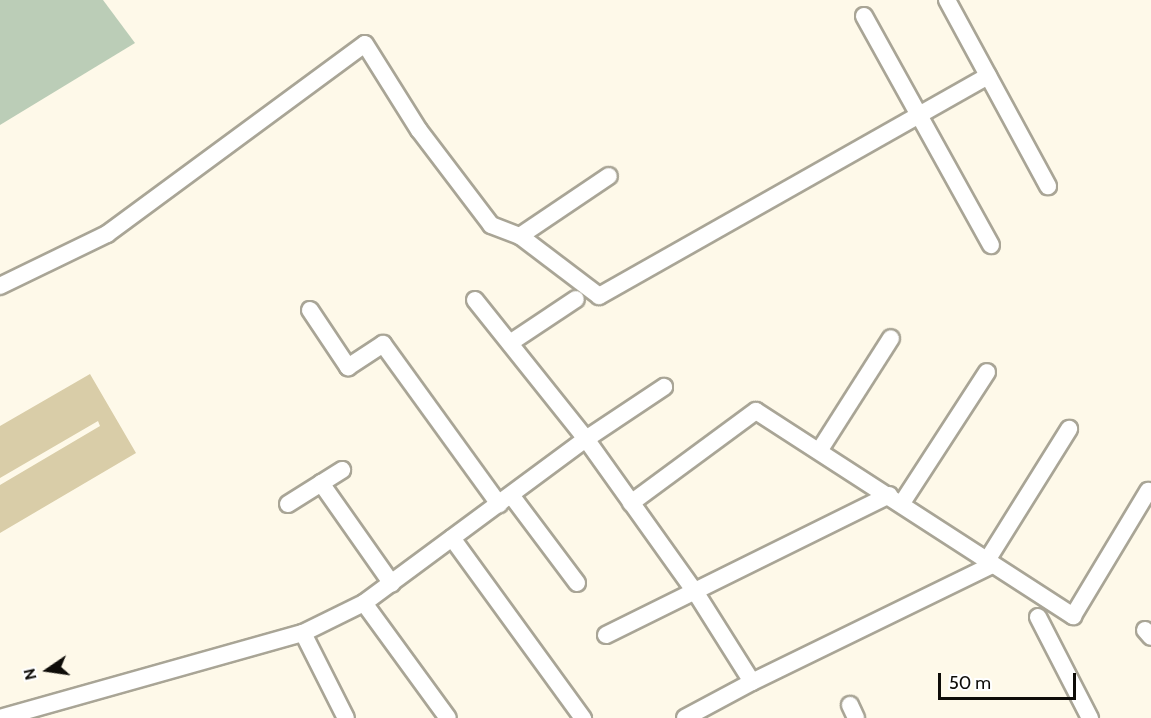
<!DOCTYPE html>
<style>
body{margin:0}
#map{position:relative;width:1151px;height:718px;overflow:hidden;background:#fef9e9;font-family:Cabin,sans-serif}
div>[style]{position:absolute}
[style*='--x']{left:calc(var(--x)*1px);top:calc(var(--y)*1px);width:calc(var(--w)*1px);rotate:calc(var(--a)*1deg)}
.green>*{inset:0;background:#bbcdb7}
.building>*{inset:0;background:#d9cda8}
.roads{filter:drop-shadow(2px 0 #a9a596) drop-shadow(-2px 0 #a9a596) drop-shadow(0 2px #a9a596) drop-shadow(0 -2px #a9a596)}
.minor>*{height:16px;margin:-8px;padding:0 8px;transform-origin:8px;border-radius:8px;background:#fff}
span{translate:-50% -50%;white-space:nowrap;text-align:center;line-height:1.15;-webkit-text-stroke:6px #fff;paint-order:stroke}
.north{position:absolute;left:18px;top:640px;width:60px;height:60px;-webkit-text-stroke:4px #fff;paint-order:stroke;rotate:257deg;font-size:16px;font-weight:700;line-height:24px;text-align:center;color:#0e0c08}
.north::after{content:'';display:block;margin:auto;width:21px;height:27px;background:#0e0c08;clip-path:polygon(50% 0,100% 100%,50% 72%,0 100%)}
.scale{position:absolute;left:938px;top:673px;width:138px;height:27px;box-sizing:border-box;border:3px solid #0e0c08;border-top:0;padding-left:8px;font-size:18px;line-height:21px;white-space:nowrap;color:#0e0c08;-webkit-text-stroke:4px #fff;paint-order:stroke}
</style>
<div id="map">
<div class="green">
<i style="clip-path:polygon(0 0,103px 0,135px 43px,0 125px)"></i>
</div>
<div class="building">
<i style="clip-path:polygon(90px 374px,136px 453px,0 533px,0 485px,100px 426px,98px 421px,0 478px,0 426px)"></i>
</div>
<div class="roads">
<div class="minor">
<i style="--x:947;--y:0;--w:212;--a:61.5"></i>
<i style="--x:864;--y:16;--w:262;--a:61"></i>
<i style="--x:520;--y:236;--w:107;--a:-34"></i>
<i style="--x:0;--y:286;--w:119;--a:-25.9"></i>
<i style="--x:107;--y:234;--w:320;--a:-36.4"></i>
<i style="--x:365;--y:44;--w:102;--a:57.9"></i>
<i style="--x:419;--y:130;--w:119;--a:52.8"></i>
<i style="--x:491;--y:225;--w:31;--a:21"></i>
<i style="--x:520;--y:236;--w:99;--a:37.2"></i>
<i style="--x:599;--y:296;--w:447;--a:-29.5"></i>
<i style="--x:475;--y:300;--w:178;--a:51.4"></i>
<i style="--x:586;--y:439;--w:94;--a:-33.7"></i>
<i style="--x:310;--y:310;--w:69;--a:56.3"></i>
<i style="--x:348;--y:367;--w:42;--a:-33.3"></i>
<i style="--x:383;--y:344;--w:198;--a:54.1"></i>
<i style="--x:510;--y:343;--w:79;--a:-33.7"></i>
<i style="--x:821;--y:448;--w:130;--a:-57.5"></i>
<i style="--x:321;--y:483;--w:123;--a:54.9"></i>
<i style="--x:511;--y:495;--w:110;--a:53.1"></i>
<i style="--x:631;--y:503;--w:155;--a:-36.4"></i>
<i style="--x:756;--y:411;--w:378;--a:32.9"></i>
<i style="--x:1073;--y:616;--w:146;--a:-59"></i>
<i style="--x:902;--y:503;--w:156;--a:-57"></i>
<i style="--x:288;--y:504;--w:64;--a:-32.2"></i>
<i style="--x:452;--y:538;--w:223;--a:54"></i>
<i style="--x:986;--y:562;--w:157;--a:-58"></i>
<i style="--x:364;--y:603;--w:142;--a:53.9"></i>
<i style="--x:1038;--y:617;--w:114;--a:62.8"></i>
<i style="--x:1145;--y:630;--w:9;--a:49"></i>
<i style="--x:303;--y:633;--w:68;--a:-26.2"></i>
<i style="--x:364;--y:603;--w:276;--a:-36.5"></i>
<i style="--x:586;--y:439;--w:189;--a:54.5"></i>
<i style="--x:696;--y:593;--w:105;--a:57.8"></i>
<i style="--x:752;--y:682;--w:76;--a:151.8"></i>
<i style="--x:606;--y:635;--w:316;--a:-26.3"></i>
<i style="--x:752;--y:682;--w:267;--a:-26"></i>
<i style="--x:850;--y:705;--w:14;--a:65"></i>
<i style="--x:0;--y:718;--w:315;--a:-15.7"></i>
<i style="--x:303;--y:633;--w:95;--a:63.2"></i>
</div>
</div>
<div class="north">N</div>
<div class="scale">50 m</div>
</div>
